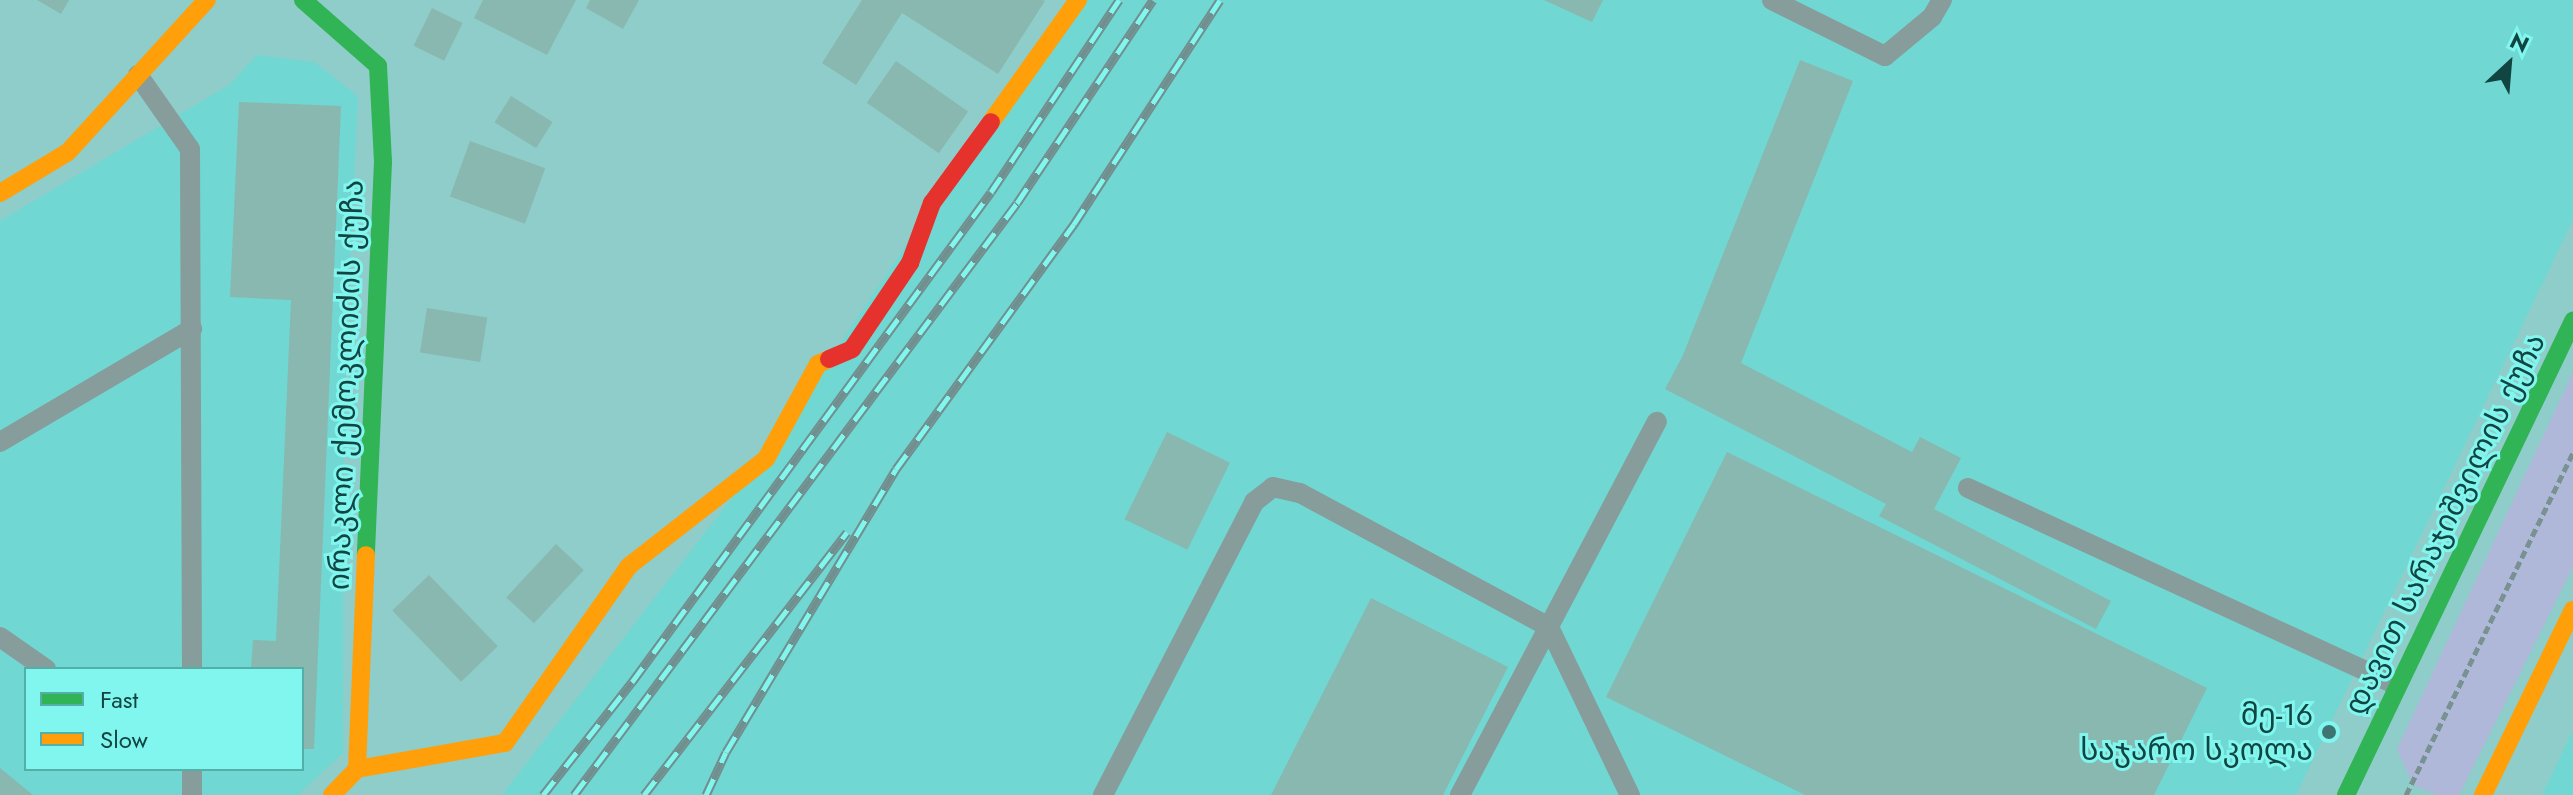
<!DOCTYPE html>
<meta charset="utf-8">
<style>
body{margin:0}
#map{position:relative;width:2573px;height:795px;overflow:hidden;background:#8fcdca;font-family:Jost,"Noto Sans Georgian",sans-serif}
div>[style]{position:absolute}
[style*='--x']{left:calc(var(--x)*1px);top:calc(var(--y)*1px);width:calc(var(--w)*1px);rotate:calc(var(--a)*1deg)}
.built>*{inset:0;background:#71d7d2}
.green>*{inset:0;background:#afb8d9}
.building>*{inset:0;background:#88b8b0;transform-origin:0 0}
.path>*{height:5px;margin-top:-2.5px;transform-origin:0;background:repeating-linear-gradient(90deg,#779290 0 8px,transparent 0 12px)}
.lane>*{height:20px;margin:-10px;padding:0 10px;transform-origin:10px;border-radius:10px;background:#869d9b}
.fast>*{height:18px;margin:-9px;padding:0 9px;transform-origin:9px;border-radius:9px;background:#30b455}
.slow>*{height:18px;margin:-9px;padding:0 9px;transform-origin:9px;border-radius:9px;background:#ff9f0a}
.jam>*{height:18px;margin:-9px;padding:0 9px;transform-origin:9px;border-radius:9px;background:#e5322d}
.rail>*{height:9px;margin-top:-4.5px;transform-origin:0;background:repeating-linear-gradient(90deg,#81f6ee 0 18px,#708f8e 0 36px);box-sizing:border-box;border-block:2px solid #708f8e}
.dots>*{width:22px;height:22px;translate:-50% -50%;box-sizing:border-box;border:4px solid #81f6ee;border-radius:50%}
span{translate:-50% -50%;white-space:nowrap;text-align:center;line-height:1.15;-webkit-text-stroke:6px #81f6ee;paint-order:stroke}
.street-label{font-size:30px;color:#114542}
.poi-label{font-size:30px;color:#114542}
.right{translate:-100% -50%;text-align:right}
.legend{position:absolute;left:24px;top:667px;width:280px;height:104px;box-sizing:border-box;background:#81f6ee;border:2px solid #54afa9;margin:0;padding:10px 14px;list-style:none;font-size:24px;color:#114542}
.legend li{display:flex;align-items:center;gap:16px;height:40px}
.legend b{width:40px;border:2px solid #54afa9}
.north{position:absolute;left:2469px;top:24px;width:80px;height:80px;-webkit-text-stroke:6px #81f6ee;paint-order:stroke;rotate:26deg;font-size:22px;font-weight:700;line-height:32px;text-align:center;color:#114542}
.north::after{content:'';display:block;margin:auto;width:28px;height:36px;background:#114542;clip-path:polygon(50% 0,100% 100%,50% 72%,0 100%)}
</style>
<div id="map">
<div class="built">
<i style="clip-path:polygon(1071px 0,2573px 0,2573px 220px,2296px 795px,502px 795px,765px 455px)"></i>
<i style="clip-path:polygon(evenodd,257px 55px,314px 62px,358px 96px,344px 399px,343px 753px,298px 795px,0 795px,0 221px,229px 85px,257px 55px,26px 669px,302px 669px,302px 769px,26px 769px,26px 669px)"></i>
<i style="clip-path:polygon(2573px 730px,2573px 795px,2541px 795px,2542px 795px)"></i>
</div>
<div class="green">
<i style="clip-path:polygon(2573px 372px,2573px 567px,2459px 795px,2438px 795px,2413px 785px,2397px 749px)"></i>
</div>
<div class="building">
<i style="clip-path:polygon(37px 0,69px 0,61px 14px)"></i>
<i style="clip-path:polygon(483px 0,576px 0,547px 55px,474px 18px)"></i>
<i style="clip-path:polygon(590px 0,639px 0,623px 29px,586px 8px)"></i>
<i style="clip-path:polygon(862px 0,1043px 0,1045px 1px,998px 74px,902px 13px,856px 85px,822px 63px)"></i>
<i style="clip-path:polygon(1544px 0,1603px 0,1592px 22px)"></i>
<i style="left:432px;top:8px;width:34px;height:42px;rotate:26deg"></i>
<i style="clip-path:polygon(1800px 60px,1853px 81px,1741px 363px,1912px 452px,1920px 437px,1961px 458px,1934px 509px,2111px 601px,2096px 629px,1879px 516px,1886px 504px,1665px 389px,1683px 355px)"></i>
<i style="left:896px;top:61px;width:88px;height:51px;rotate:35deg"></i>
<i style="left:511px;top:96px;width:49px;height:31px;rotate:32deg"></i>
<i style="clip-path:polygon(239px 102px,341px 106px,314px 749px,302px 749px,302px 669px,251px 669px,253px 640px,276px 641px,291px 300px,230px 297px)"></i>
<i style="left:470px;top:141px;width:80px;height:59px;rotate:20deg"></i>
<i style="left:427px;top:308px;width:61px;height:45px;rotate:9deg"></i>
<i style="left:1167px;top:432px;width:70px;height:97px;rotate:26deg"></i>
<i style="clip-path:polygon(1727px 452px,2207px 688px,2154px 795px,1805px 795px,1606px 697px)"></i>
<i style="left:556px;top:544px;width:38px;height:73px;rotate:43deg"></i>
<i style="left:429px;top:575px;width:99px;height:51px;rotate:46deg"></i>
<i style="clip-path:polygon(1371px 598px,1508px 667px,1443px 795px,1271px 795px)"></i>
<i style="clip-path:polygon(0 768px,33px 795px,0 795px)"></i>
</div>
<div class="path">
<i style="--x:2406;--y:795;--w:381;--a:-64"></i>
</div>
<div class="lane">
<i style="--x:1772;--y:0;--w:126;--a:26.4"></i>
<i style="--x:1885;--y:56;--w:61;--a:-39.7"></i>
<i style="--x:1932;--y:17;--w:20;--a:-60"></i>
<i style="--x:138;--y:75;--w:90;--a:54.9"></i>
<i style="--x:190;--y:149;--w:520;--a:89.78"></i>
<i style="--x:0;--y:442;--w:223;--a:-30.5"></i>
<i style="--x:1968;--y:488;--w:472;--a:24.7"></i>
<i style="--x:0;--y:637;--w:56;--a:34.8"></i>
<i style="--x:192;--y:795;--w:26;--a:-90"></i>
<i style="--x:1103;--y:795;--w:330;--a:-62.7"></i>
<i style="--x:1254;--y:502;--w:24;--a:-38"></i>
<i style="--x:1273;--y:487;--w:28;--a:13"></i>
<i style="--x:1300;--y:493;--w:283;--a:28.3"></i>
<i style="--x:1549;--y:627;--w:187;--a:64.3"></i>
<i style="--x:1460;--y:795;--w:422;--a:-62.2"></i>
</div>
<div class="fast">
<i style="--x:303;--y:0;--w:100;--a:41.3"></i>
<i style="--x:378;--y:66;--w:96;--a:87"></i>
<i style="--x:383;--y:162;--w:393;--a:92.5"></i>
<i style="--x:2346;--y:795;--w:526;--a:-64.41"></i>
</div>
<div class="slow">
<i style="--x:991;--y:122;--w:150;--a:-54.5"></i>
<i style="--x:0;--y:193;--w:79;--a:-31.1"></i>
<i style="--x:68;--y:152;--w:206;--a:-47.6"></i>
<i style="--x:357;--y:769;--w:150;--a:-10"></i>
<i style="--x:505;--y:743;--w:216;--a:-55"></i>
<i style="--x:629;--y:566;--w:174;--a:-38"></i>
<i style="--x:766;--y:459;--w:108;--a:-61.3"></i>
<i style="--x:818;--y:364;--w:12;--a:-24"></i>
<i style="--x:332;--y:795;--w:36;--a:-46"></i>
<i style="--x:357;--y:769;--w:214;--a:-87.6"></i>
<i style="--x:2483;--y:795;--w:206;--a:-64.1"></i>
</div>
<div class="jam">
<i style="--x:829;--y:359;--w:25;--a:-23"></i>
<i style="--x:852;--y:349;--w:104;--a:-56"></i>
<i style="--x:910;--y:263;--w:64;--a:-69.9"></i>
<i style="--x:932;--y:203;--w:100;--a:-53.9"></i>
</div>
<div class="rail">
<i style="--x:543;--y:795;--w:144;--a:-51.8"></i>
<i style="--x:632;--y:682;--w:607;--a:-53.77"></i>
<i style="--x:991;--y:192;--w:231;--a:-56.3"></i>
<i style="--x:574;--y:795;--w:739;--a:-53.19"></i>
<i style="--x:1017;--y:203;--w:244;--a:-56.2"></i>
<i style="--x:644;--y:795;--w:332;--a:-52.3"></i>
<i style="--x:706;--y:795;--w:47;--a:-65.1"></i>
<i style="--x:726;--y:752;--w:330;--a:-59"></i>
<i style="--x:896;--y:469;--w:303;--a:-54"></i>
<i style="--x:1074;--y:224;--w:267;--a:-56.9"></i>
</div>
<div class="dots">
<i style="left:2329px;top:732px;background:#3d7572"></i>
</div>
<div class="street-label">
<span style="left:346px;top:385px;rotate:-88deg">ირაკლი ქემოკლიძის ქუჩა</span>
<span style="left:2445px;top:524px;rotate:-64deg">დავით სარაჯიშვილის ქუჩა</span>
</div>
<div class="poi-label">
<span class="right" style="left:2313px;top:732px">მე-16<br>საჯარო სკოლა</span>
</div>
<ul class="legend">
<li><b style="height:10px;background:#30b455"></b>Fast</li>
<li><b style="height:10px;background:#ff9f0a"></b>Slow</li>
</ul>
<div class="north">N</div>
</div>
